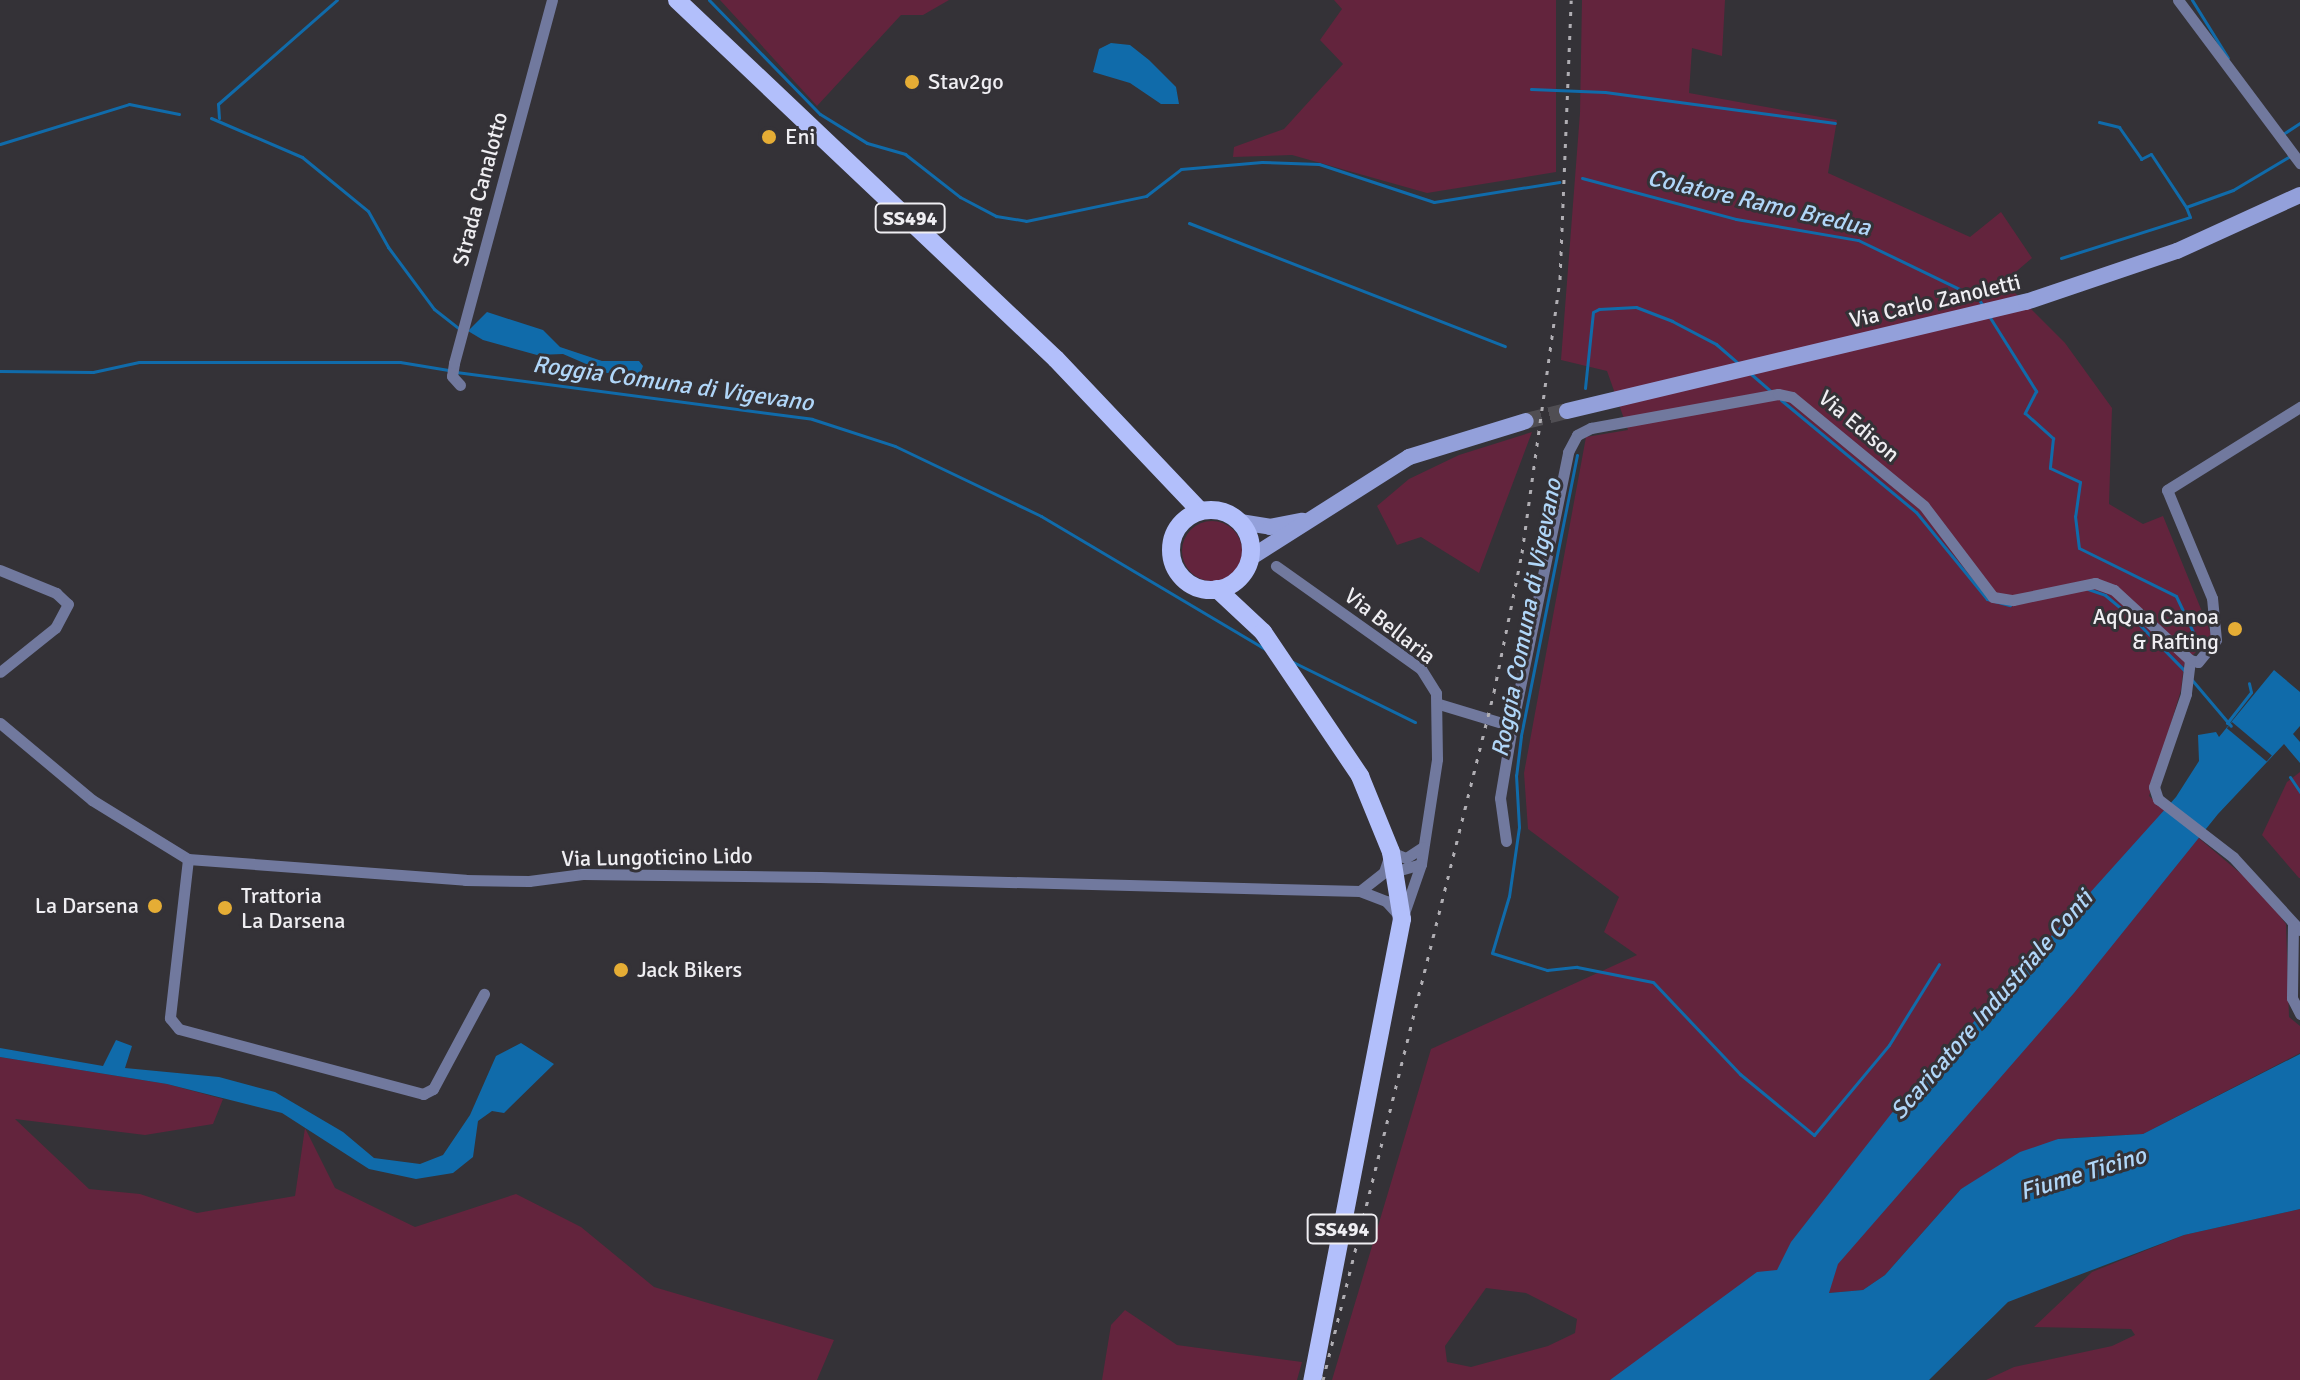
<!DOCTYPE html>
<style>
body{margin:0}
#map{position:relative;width:2300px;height:1380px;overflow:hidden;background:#343237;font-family:Signika,sans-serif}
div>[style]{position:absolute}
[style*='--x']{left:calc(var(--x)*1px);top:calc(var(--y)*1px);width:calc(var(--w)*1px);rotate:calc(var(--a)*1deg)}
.green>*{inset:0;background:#63243d}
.round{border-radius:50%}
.water>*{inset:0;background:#106baa}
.pier>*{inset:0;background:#343237;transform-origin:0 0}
.stream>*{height:3px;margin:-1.5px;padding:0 1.5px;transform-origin:1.5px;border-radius:1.5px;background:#106baa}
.secondary-tunnel>*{height:16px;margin-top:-8px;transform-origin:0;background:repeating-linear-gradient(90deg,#504e53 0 16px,transparent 0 24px)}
.minor>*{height:11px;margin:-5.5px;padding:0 5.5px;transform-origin:5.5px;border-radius:5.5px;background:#71799e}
.secondary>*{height:16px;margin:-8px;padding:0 8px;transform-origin:8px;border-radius:8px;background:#93a0da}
.primary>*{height:18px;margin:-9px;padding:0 9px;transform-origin:9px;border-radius:9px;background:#b2bffb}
.primary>.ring{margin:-9px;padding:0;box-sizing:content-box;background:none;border:18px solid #b2bffb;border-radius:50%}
.rail>*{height:3px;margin-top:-1.5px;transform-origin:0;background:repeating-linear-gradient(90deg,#b0aeb3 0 4px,transparent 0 12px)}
.dots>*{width:22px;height:22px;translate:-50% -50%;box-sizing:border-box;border:4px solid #343237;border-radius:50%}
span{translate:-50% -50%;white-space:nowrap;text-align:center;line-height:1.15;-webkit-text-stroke:6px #343237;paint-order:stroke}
.shield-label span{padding:2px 6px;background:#343237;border:2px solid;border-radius:6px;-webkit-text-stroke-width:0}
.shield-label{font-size:20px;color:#efeef2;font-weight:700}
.poi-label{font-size:22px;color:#efeef2}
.left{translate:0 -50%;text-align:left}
.right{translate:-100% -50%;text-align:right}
.street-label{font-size:22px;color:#efeef2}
.water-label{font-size:24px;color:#b0d6f8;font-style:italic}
</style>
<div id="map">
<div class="green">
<i style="clip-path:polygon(720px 0,949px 0,923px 15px,901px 15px,817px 106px)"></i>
<i style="clip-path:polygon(1334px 0,1556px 0,1556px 172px,1427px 193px,1292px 155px,1233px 157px,1234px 147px,1284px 129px,1343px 64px,1320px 40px,1342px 9px)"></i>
<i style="clip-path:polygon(evenodd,1582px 0,1725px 0,1722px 56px,1692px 48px,1689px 93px,1837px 120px,1828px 173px,1970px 237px,2001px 212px,2032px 258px,2004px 282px,2065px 343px,2112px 408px,2109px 504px,2143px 524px,2163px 516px,2212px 636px,2184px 664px,2181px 690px,2149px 796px,2259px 889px,2286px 924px,2289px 1017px,2300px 1026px,2300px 1053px,2143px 1134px,2058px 1139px,1961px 1189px,1885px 1275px,1863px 1290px,1829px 1293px,1610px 1380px,1332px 1380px,1431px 1049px,1637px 955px,1604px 932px,1619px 897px,1528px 829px,1524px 773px,1586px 437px,1628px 430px,1607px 371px,1561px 360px,1580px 113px,1582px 0,1486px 1288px,1526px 1293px,1577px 1319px,1575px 1333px,1548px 1346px,1471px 1367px,1447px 1362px,1445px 1346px,1486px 1288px)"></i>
<i style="clip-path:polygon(1532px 432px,1479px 573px,1421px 537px,1397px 545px,1377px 506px,1409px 479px,1459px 455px)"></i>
<i class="round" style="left:1182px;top:521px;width:60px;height:60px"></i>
<i style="clip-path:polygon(2300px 772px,2300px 878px,2299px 878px,2262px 835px,2287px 782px)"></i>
<i style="clip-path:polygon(0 1057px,167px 1084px,223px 1099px,213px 1124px,145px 1135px,15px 1119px,89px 1189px,140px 1194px,197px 1213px,295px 1196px,305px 1128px,335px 1188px,415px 1227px,516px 1194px,581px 1227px,654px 1287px,834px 1340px,817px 1380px,0 1380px)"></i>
<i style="clip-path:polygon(2300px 1209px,2300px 1380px,1986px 1380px,2014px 1367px,2112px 1346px,2135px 1335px,2131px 1329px,2034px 1327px,2092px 1272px,2184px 1235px)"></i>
<i style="clip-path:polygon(1125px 1310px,1177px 1345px,1302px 1362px,1297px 1380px,1102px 1380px,1111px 1325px)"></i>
</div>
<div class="water">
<i style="clip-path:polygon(1111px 43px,1130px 45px,1149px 60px,1176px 87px,1179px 104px,1161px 104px,1130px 83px,1093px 72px,1099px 49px)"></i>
<i style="clip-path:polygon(487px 312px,543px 330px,560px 347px,602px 361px,639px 361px,643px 366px,640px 374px,607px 373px,563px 354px,537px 355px,483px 340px,468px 331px)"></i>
<i style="clip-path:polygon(2274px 670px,2300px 692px,2300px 726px,2293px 734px,2300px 742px,2300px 763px,2284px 744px,2218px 814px,2074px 993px,1838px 1264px,1829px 1293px,1863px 1290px,1885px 1275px,1961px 1189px,2020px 1152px,2058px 1139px,2143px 1134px,2300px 1054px,2300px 1209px,2184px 1235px,2008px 1302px,1929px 1380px,1610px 1380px,1757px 1272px,1777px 1270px,1791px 1242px,1891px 1114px,2176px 797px,2199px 761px,2198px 735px,2216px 732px,2219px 737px)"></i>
<i style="clip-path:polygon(116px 1040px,132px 1046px,125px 1068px,219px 1077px,275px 1092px,343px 1132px,374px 1158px,420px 1164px,443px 1155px,470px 1115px,496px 1056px,521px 1043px,554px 1064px,504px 1113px,492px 1111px,478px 1121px,473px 1157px,453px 1173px,416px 1179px,369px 1169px,282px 1113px,167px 1084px,0 1057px,0 1048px,103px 1066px)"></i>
</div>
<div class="pier">
<i style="left:2232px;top:722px;width:52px;height:8px;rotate:40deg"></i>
</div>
<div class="stream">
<i style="--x:709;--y:0;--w:159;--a:45.8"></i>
<i style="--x:820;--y:114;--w:55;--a:31.7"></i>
<i style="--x:867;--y:143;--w:40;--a:16"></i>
<i style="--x:905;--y:154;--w:70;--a:38"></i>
<i style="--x:960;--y:197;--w:41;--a:27.8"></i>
<i style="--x:996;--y:216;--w:30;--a:9"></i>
<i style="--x:1026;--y:221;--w:123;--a:-11.8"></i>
<i style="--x:1146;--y:196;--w:44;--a:-37.6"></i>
<i style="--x:1181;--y:169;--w:81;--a:-4.9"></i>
<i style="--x:1262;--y:162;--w:57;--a:2"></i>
<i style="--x:1319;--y:164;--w:121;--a:18.3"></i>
<i style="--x:1434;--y:202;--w:127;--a:-9.1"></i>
<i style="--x:2192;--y:0;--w:68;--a:58.2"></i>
<i style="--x:1531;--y:89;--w:74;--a:2.3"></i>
<i style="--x:1605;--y:92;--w:232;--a:7.7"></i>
<i style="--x:211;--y:118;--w:99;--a:23.2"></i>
<i style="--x:302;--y:157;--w:85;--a:39.3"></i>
<i style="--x:368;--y:211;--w:41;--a:60.9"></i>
<i style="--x:388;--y:247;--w:77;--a:53.4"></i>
<i style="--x:434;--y:309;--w:33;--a:38"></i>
<i style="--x:219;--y:118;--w:14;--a:-94"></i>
<i style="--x:218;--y:104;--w:158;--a:-41.2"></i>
<i style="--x:2099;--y:122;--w:21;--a:14"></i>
<i style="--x:2119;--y:127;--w:39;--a:55"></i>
<i style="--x:2141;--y:159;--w:11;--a:-27"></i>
<i style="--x:2151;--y:154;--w:64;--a:56.6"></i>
<i style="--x:2283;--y:134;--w:20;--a:-33"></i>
<i style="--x:0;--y:144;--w:135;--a:-17.2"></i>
<i style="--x:129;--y:104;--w:51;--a:11.3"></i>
<i style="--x:1582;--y:178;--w:159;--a:14.9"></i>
<i style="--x:1736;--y:219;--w:124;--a:9.8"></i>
<i style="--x:1858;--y:240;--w:133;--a:25.8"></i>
<i style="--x:1978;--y:298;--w:9;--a:58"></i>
<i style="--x:1189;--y:223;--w:339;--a:21.3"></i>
<i style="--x:2061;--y:258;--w:135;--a:-17.6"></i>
<i style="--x:2190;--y:217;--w:11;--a:-112"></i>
<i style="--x:2186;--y:207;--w:50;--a:-19.9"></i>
<i style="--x:2233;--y:190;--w:66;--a:-30.8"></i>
<i style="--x:1989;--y:316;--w:89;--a:57.9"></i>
<i style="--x:2036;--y:391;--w:25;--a:117"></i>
<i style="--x:2025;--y:413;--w:38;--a:42"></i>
<i style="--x:2053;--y:438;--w:30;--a:96"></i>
<i style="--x:2050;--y:468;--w:33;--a:25"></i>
<i style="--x:2080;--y:482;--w:34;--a:98"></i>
<i style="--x:2075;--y:516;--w:32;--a:83"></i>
<i style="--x:2079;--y:548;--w:108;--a:26.3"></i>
<i style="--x:2176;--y:596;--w:59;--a:64.7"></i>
<i style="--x:0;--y:371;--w:93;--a:0.6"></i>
<i style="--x:93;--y:372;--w:47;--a:-12.3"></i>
<i style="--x:139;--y:362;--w:261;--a:0"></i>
<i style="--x:400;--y:362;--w:49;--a:9.5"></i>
<i style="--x:456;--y:372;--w:359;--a:7.5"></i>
<i style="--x:812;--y:419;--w:87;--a:18"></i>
<i style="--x:895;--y:446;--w:162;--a:25.6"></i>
<i style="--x:1041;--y:516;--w:264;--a:30.7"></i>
<i style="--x:1751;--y:374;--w:28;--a:41"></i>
<i style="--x:1585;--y:388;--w:76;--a:-84"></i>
<i style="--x:1593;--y:312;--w:7;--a:-27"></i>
<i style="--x:1599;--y:309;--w:37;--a:-3"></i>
<i style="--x:1636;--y:307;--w:39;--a:21"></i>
<i style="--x:1672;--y:321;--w:50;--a:27.6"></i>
<i style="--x:1716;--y:344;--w:30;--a:41"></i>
<i style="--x:1781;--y:400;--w:175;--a:39.7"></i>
<i style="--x:1916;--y:512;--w:112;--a:50.8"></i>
<i style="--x:1987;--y:599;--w:24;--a:15"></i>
<i style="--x:1577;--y:455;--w:287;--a:101.3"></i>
<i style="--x:1521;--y:736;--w:39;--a:97"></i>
<i style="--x:1516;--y:775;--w:52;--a:86.7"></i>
<i style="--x:1519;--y:827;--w:70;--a:98.2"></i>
<i style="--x:1509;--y:896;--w:59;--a:106.6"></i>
<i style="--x:1492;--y:953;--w:58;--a:17.2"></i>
<i style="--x:1547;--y:970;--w:30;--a:-6"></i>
<i style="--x:1577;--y:967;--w:77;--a:11.2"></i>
<i style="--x:1653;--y:982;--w:127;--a:46.6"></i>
<i style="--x:1740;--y:1074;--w:96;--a:39.5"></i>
<i style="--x:1814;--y:1135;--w:117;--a:-50.2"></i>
<i style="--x:1889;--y:1045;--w:95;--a:-58.3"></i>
<i style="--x:2088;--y:589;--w:18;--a:19"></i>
<i style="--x:2105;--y:595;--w:38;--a:40"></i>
<i style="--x:2134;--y:619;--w:73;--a:45.6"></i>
<i style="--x:1293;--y:662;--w:136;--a:26.2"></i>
<i style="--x:2192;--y:680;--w:60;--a:49.7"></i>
<i style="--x:2227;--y:723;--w:39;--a:-52"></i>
<i style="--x:2251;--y:692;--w:9;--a:-103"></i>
<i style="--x:2290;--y:777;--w:18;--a:56"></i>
</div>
<div class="secondary-tunnel">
<i style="--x:1526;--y:421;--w:42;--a:-13.7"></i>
</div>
<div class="minor">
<i style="--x:2178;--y:0;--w:204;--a:53.2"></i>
<i style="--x:460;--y:385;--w:12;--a:-132"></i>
<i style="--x:452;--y:376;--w:13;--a:-81"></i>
<i style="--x:454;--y:363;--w:376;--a:-74.9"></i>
<i style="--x:0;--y:570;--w:61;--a:22.3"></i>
<i style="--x:56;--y:593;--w:16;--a:43"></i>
<i style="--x:68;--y:604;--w:27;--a:118"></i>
<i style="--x:55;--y:628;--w:70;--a:141.3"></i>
<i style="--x:2190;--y:660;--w:8;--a:14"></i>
<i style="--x:2198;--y:662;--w:28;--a:-51"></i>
<i style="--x:2216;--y:640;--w:42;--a:-95.4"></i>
<i style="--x:2212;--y:598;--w:117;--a:-112.6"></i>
<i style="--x:2167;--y:490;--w:157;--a:-32"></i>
<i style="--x:2190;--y:660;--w:34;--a:97"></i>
<i style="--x:2186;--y:694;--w:98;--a:109"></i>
<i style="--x:2154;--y:787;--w:13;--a:72"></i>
<i style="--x:2158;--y:799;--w:95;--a:37.7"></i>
<i style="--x:2233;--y:857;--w:99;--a:47.5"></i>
<i style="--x:1439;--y:704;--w:76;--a:16.8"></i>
<i style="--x:1512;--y:726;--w:280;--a:-78.4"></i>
<i style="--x:1568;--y:452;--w:19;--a:-62"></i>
<i style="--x:1577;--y:435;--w:16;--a:-27"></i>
<i style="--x:1591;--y:428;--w:190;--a:-10.3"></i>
<i style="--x:1778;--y:394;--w:14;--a:12"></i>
<i style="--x:1792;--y:397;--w:171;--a:39.5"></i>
<i style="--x:1924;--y:506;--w:114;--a:52.8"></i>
<i style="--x:1993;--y:597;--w:20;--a:9"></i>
<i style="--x:2013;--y:600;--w:84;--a:-11.7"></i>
<i style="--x:2095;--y:583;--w:20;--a:20"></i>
<i style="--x:2114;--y:590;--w:103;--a:42.6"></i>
<i style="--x:0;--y:723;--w:120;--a:39.9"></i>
<i style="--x:92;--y:800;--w:113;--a:31.6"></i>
<i style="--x:188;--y:859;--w:278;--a:4.3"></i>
<i style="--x:465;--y:880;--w:64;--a:0.9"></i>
<i style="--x:529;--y:881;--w:54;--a:-7.4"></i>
<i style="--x:583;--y:874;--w:237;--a:0.7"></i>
<i style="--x:820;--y:877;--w:540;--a:1.49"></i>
<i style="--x:1360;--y:891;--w:28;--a:21"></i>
<i style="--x:1386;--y:901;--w:24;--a:48"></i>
<i style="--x:1402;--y:919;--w:58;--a:-70.9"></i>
<i style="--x:1421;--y:864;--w:106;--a:-81.3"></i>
<i style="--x:1437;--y:759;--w:66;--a:-90.9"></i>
<i style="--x:1436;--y:693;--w:28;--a:-122"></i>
<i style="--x:1421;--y:669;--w:178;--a:-144.6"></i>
<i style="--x:1506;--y:841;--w:43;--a:-97.9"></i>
<i style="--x:1500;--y:798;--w:73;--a:-80.5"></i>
<i style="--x:188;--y:859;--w:160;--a:96.5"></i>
<i style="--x:170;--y:1018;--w:14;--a:51"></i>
<i style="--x:179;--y:1029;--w:253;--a:14.9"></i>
<i style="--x:423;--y:1094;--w:11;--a:-27"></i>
<i style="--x:433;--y:1089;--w:108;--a:-61.8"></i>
<i style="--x:1394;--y:865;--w:8;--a:40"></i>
<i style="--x:1400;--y:870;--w:22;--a:-16"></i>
<i style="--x:1360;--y:891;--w:31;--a:-38"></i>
<i style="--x:1384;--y:872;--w:21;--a:-71"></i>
<i style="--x:1391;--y:852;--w:16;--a:22"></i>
<i style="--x:1406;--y:858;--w:20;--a:-33"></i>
<i style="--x:2293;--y:925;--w:73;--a:90.8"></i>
<i style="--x:2292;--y:998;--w:18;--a:63"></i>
</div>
<div class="secondary">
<i style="--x:1567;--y:411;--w:472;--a:-13.4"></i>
<i style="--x:2026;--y:302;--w:159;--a:-18.7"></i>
<i style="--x:2177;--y:251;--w:135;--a:-24.5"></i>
<i style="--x:1240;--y:522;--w:30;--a:9"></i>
<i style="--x:1270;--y:527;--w:33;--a:-11"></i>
<i style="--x:1250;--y:558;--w:188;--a:-32.4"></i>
<i style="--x:1409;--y:457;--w:122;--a:-17.1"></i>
</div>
<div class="primary">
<i style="--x:677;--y:0;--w:522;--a:43.45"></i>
<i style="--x:1056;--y:359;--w:209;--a:46.5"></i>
<i class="ring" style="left:1171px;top:510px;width:62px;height:62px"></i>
<i style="--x:1217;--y:589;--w:63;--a:43.1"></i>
<i style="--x:1263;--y:632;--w:174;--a:56"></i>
<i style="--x:1360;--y:776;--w:82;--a:67.8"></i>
<i style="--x:1391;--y:852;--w:68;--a:80.7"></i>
<i style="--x:1402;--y:919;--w:470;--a:101"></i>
</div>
<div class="rail">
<i style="--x:1323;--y:1380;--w:709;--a:-76.04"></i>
<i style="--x:1494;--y:692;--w:142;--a:-78.6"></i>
<i style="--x:1522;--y:553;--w:277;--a:-82.1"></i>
<i style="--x:1560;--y:279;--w:279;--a:-87.7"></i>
</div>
<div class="dots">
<i style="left:912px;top:82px;background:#e5ad35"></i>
<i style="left:769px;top:137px;background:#e5ad35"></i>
<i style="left:2235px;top:629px;background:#e5ad35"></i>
<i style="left:155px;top:906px;background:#e5ad35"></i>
<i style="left:225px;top:908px;background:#e5ad35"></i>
<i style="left:621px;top:970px;background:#e5ad35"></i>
</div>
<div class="shield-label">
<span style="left:910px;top:218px">SS494</span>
<span style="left:1342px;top:1229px">SS494</span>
</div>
<div class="poi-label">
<span class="left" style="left:928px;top:82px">Stav2go</span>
<span class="left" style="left:785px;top:137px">Eni</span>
<span class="right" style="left:2219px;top:629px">AqQua Canoa<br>&amp; Rafting</span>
<span class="left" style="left:241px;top:908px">Trattoria<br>La Darsena</span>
<span class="right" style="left:139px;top:906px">La Darsena</span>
<span class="left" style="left:637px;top:970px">Jack Bikers</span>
</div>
<div class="street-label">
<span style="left:480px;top:189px;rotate:-75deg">Strada Canalotto</span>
<span style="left:1935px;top:301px;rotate:-13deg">Via Carlo Zanoletti</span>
<span style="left:1859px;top:426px;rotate:40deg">Via Edison</span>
<span style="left:1390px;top:626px;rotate:38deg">Via Bellaria</span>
<span style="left:657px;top:857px;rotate:-1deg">Via Lungoticino Lido</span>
</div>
<div class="water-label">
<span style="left:1759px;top:203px;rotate:13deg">Colatore Ramo Bredua</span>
<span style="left:673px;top:384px;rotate:8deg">Roggia Comuna di Vigevano</span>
<span style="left:1527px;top:618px;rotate:-79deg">Roggia Comuna di Vigevano</span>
<span style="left:1992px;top:1005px;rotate:-49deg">Scaricatore Industriale Conti</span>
<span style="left:2083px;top:1174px;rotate:-17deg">Fiume Ticino</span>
</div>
</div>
